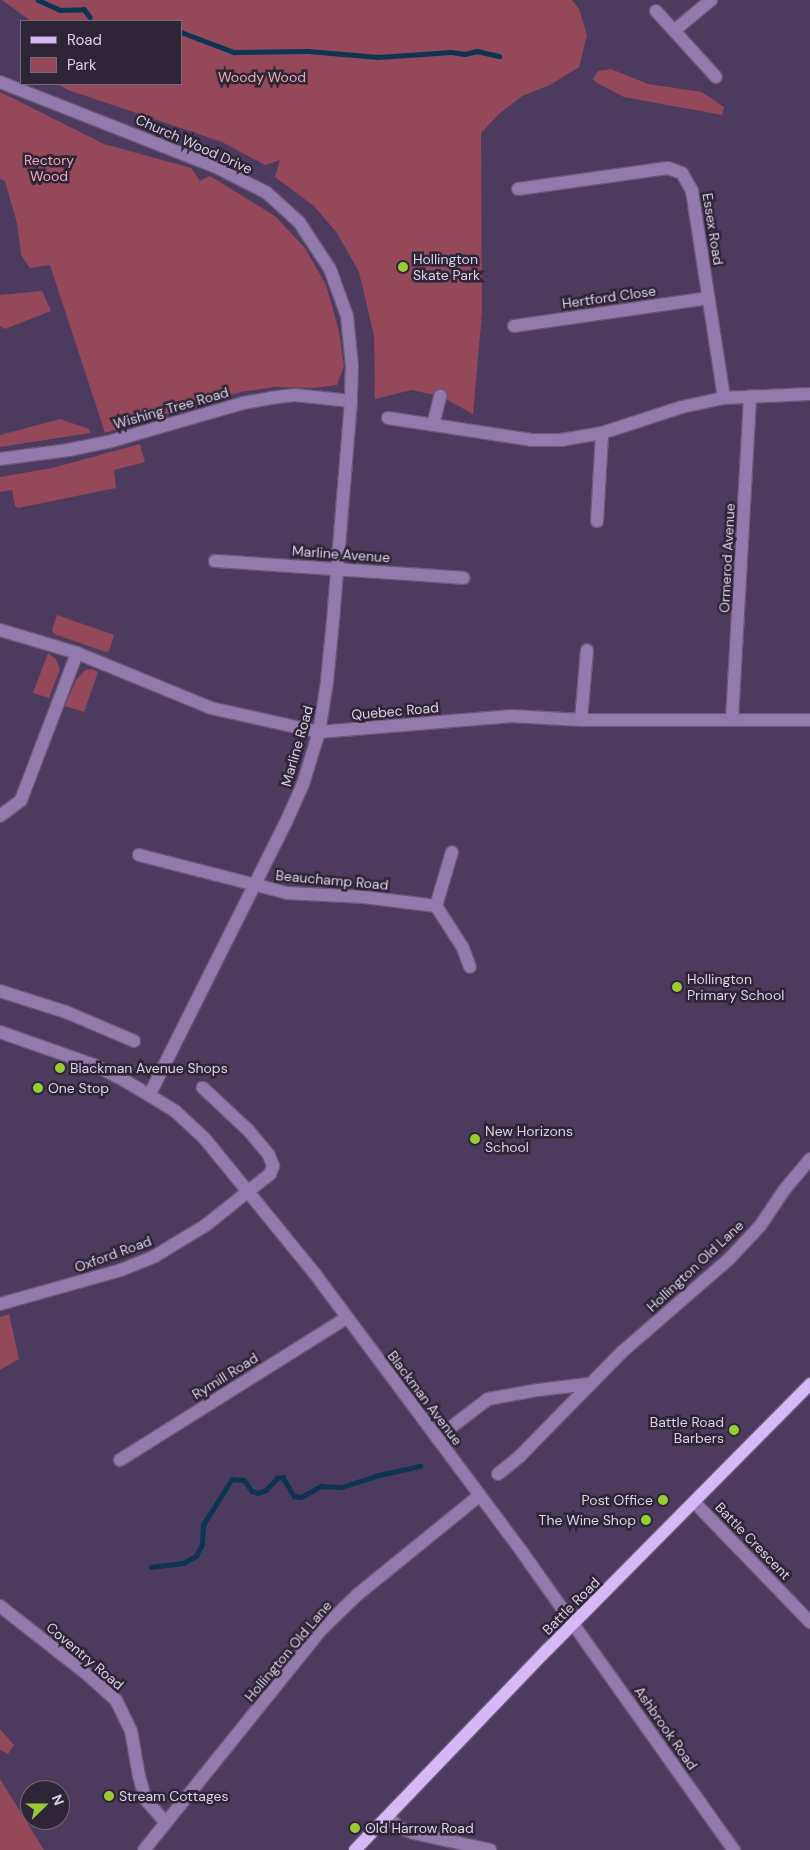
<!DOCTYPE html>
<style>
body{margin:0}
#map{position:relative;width:810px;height:1850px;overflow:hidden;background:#4c3b5e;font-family:"DM Sans",sans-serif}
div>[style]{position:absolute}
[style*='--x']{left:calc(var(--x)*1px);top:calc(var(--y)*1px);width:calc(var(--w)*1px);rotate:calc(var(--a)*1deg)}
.green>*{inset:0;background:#95485a}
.stream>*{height:4.5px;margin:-2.25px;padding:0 2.25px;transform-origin:2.25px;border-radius:2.25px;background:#0d3453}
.roads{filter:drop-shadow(1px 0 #695979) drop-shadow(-1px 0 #695979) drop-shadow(0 1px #695979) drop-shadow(0 -1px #695979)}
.minor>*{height:12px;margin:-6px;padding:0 6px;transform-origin:6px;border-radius:6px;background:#937aac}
.major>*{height:12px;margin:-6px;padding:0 6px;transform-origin:6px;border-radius:6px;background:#d6b8f6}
.dots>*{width:14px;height:14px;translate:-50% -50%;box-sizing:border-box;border:2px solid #2e2637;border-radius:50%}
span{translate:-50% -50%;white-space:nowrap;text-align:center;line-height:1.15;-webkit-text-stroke:5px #2e2637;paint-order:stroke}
.park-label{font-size:14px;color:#f1a8b6}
.street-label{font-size:14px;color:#dbd1e6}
.poi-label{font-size:14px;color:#dbd1e6}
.left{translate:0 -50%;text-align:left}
.right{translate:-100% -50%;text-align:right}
.legend{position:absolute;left:20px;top:20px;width:162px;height:65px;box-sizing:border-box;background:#2e2637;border:1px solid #736a7d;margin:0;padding:6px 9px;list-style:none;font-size:15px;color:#dbd1e6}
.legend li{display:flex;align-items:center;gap:10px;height:25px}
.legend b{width:25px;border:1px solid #736a7d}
.north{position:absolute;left:20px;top:1780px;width:50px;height:50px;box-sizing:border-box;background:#2e2637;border:1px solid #736a7d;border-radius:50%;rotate:68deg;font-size:14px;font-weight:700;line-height:20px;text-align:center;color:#dbd1e6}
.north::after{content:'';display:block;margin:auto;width:18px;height:22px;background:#99cb35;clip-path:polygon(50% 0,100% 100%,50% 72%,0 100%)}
</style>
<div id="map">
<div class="green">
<i style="clip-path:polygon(2px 0,572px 0,579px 9px,587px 35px,579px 67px,550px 85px,522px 96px,499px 114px,481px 133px,482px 313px,473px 414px,440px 396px,411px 390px,375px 399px,374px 336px,359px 272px,337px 233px,314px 206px,275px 177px,280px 160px,265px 165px,222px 142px,68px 90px,57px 84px,181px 84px,181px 21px,31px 21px)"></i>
<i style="clip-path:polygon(611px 69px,648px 84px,702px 92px,724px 107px,722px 115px,624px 97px,597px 83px,593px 79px,598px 71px)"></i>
<i style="clip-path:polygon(0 92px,104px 144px,191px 168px,200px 181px,210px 176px,275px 216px,305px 248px,326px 285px,339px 331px,344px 366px,337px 385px,314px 388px,274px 387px,240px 392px,105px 433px,50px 265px,30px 268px,21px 255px,17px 223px,5px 181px,0 179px)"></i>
<i style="clip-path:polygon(42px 291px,51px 311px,5px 329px,0 326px,0 295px)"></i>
<i style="clip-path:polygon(60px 419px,89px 429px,90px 433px,0 447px,0 435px)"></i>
<i style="clip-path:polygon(140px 444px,145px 462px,114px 470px,116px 488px,18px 508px,15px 506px,12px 490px,0 492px,0 477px,52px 468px)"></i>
<i style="clip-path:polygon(57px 615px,114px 635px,109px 651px,106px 652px,54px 634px,52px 630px)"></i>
<i style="clip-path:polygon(48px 653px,56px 659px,60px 669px,49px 698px,33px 693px)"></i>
<i style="clip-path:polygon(91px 669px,98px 672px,84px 712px,65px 706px,76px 680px,85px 670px)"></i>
<i style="clip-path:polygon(9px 1314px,19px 1359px,0 1370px,0 1317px)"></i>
<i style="clip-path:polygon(0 1729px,14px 1745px,8px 1754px,0 1750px)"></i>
<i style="clip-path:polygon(0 1779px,44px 1850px,0 1850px)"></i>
</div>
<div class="stream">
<i style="--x:38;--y:0;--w:24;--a:24"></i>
<i style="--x:60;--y:10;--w:24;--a:-2"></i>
<i style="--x:84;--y:9;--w:10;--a:53"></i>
<i style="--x:181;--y:32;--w:57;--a:20.7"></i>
<i style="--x:234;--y:52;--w:74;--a:-0.8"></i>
<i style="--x:308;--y:51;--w:70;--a:4.9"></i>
<i style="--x:378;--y:57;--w:73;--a:-3.9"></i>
<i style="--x:451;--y:52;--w:14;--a:8"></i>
<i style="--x:465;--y:54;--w:12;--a:-14"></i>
<i style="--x:477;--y:51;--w:23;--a:13"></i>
<i style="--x:151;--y:1567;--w:32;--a:-7"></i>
<i style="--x:183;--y:1563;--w:15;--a:-28"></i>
<i style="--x:196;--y:1556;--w:13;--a:-63"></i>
<i style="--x:202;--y:1544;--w:19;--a:-87"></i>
<i style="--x:203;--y:1525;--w:54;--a:-57.8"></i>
<i style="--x:232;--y:1479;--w:12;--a:5"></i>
<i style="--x:244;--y:1480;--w:14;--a:54"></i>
<i style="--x:252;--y:1491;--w:6;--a:18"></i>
<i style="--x:258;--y:1493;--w:9;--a:-21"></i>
<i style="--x:266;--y:1490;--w:16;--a:-47"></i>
<i style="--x:277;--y:1478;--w:6;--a:-9"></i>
<i style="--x:283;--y:1477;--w:22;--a:60"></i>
<i style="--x:294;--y:1496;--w:7;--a:8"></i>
<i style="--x:301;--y:1497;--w:23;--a:-29"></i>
<i style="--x:321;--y:1486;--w:21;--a:3"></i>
<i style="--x:342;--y:1487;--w:35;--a:-18"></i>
<i style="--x:375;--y:1476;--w:46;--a:-12.5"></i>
</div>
<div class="roads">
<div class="minor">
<i style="--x:656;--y:11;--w:89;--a:47.7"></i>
<i style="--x:675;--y:30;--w:47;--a:-39.8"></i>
<i style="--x:0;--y:82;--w:234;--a:21.5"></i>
<i style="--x:218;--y:168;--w:55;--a:27"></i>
<i style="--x:267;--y:193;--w:43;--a:42.2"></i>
<i style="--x:299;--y:222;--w:56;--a:56.6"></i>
<i style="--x:330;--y:269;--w:50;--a:70.1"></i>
<i style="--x:347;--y:316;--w:50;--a:84.3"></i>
<i style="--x:352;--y:366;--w:35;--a:92"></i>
<i style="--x:351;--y:401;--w:210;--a:94.7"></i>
<i style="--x:334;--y:610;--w:72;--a:95.6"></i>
<i style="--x:327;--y:682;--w:51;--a:99.1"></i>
<i style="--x:319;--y:732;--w:54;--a:107.1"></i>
<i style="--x:303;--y:784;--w:39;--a:114"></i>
<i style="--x:287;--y:820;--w:306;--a:116.6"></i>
<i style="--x:518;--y:189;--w:151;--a:-8"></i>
<i style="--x:668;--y:168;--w:15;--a:20"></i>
<i style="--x:682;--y:173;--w:21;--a:61"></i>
<i style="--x:692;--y:191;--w:209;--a:81.2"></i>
<i style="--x:514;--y:326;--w:196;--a:-8.2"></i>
<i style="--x:388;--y:418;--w:145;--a:8.7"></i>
<i style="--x:531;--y:440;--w:30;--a:0"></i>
<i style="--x:561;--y:440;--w:42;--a:-9.7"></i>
<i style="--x:602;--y:433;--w:84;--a:-18"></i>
<i style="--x:682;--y:407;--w:43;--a:-12.1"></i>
<i style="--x:724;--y:398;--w:86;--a:-2.7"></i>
<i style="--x:433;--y:425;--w:30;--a:-76"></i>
<i style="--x:0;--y:459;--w:69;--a:-7.5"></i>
<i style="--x:68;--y:450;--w:41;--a:-11.3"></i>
<i style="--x:108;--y:442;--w:141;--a:-16.1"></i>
<i style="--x:243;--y:403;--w:27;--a:-10"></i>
<i style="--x:270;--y:398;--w:25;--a:-7"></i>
<i style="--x:295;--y:395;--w:56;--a:6.1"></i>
<i style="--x:597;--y:521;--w:88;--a:-86.7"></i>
<i style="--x:215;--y:561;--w:249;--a:3.9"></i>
<i style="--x:0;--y:630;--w:80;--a:16.6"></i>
<i style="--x:77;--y:653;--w:145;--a:22.3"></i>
<i style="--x:211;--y:708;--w:111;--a:12.5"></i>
<i style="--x:319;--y:732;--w:194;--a:-4.7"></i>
<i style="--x:512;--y:716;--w:69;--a:3.3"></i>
<i style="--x:581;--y:720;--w:229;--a:0"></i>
<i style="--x:581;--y:720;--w:70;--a:-85.1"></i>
<i style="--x:732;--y:720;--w:324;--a:-86.8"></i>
<i style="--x:0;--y:816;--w:26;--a:-37"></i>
<i style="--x:21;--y:800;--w:157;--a:-69.1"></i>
<i style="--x:139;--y:855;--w:153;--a:14.4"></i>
<i style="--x:287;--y:893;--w:77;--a:3"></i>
<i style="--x:364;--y:897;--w:73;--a:7.1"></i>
<i style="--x:436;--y:906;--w:56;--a:-73.5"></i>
<i style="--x:436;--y:906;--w:50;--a:57.3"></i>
<i style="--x:463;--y:948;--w:20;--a:70"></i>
<i style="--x:0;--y:991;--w:69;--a:17.7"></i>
<i style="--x:66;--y:1012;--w:74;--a:23.1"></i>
<i style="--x:0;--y:1032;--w:100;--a:19.3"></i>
<i style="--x:94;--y:1065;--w:34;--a:27"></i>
<i style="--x:124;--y:1080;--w:60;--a:31.3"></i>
<i style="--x:175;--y:1111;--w:41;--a:43"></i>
<i style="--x:205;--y:1139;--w:174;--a:50.8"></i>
<i style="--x:315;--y:1274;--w:347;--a:53.3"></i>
<i style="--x:522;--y:1552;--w:366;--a:54.6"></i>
<i style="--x:0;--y:1304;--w:126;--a:-15.7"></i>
<i style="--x:121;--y:1270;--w:37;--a:-22"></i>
<i style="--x:155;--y:1256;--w:60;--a:-31.3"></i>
<i style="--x:206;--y:1225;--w:82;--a:-38.6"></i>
<i style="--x:270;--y:1174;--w:9;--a:-69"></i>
<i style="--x:273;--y:1166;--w:12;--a:-110"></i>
<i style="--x:269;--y:1155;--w:33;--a:-130"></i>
<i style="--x:248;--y:1130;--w:62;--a:-137"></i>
<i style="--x:437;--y:1438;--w:64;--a:-37.4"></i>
<i style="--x:488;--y:1399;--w:51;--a:-10.2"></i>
<i style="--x:538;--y:1390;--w:51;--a:-6.7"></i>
<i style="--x:120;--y:1460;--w:267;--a:-32.1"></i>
<i style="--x:498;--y:1474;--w:28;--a:-39"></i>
<i style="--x:520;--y:1456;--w:146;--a:-45.6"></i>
<i style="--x:622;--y:1352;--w:143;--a:-41"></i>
<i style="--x:730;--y:1258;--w:44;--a:-46.8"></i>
<i style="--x:760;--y:1226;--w:45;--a:-56"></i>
<i style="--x:785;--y:1189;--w:39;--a:-50"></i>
<i style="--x:694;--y:1502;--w:167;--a:46"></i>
<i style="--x:0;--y:1606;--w:112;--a:38.1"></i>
<i style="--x:88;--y:1675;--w:38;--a:42"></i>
<i style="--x:116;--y:1700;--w:34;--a:64"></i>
<i style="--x:131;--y:1731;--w:46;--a:79.9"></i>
<i style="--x:139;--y:1776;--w:25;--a:74"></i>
<i style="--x:146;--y:1800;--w:30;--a:49"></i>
<i style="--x:388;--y:1817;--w:16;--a:43"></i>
<i style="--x:400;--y:1828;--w:14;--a:21"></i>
<i style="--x:413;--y:1833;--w:79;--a:12.4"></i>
<i style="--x:144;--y:1850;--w:281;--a:-51.2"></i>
<i style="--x:320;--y:1631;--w:52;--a:-44.2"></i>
<i style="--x:357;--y:1595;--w:157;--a:-39.1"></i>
</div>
<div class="major">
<i style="--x:355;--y:1850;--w:279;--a:-46.2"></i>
<i style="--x:548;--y:1649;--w:373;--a:-45.3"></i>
</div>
</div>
<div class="dots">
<i style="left:403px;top:267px;background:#99cb35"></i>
<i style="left:677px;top:987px;background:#99cb35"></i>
<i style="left:60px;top:1068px;background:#99cb35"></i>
<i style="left:38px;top:1088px;background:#99cb35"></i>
<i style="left:475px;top:1139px;background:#99cb35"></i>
<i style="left:734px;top:1430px;background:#99cb35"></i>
<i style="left:663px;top:1500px;background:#99cb35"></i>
<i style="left:646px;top:1520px;background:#99cb35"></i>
<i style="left:109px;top:1796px;background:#99cb35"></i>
<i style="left:355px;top:1828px;background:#99cb35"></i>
</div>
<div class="park-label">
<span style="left:262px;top:77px">Woody Wood</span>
<span style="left:49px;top:168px">Rectory<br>Wood</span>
</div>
<div class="street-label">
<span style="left:194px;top:144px;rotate:24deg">Church Wood Drive</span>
<span style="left:713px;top:229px;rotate:81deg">Essex Road</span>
<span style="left:609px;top:297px;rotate:-8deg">Hertford Close</span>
<span style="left:171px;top:408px;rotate:-16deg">Wishing Tree Road</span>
<span style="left:341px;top:554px;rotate:4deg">Marline Avenue</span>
<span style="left:727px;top:558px;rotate:-87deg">Ormerod Avenue</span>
<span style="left:395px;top:711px;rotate:-5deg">Quebec Road</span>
<span style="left:297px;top:746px;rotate:-74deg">Marline Road</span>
<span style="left:332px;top:880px;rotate:5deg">Beauchamp Road</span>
<span style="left:113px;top:1254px;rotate:-20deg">Oxford Road</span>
<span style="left:695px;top:1266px;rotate:-43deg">Hollington Old Lane</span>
<span style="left:225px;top:1376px;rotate:-32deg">Rymill Road</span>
<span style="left:425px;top:1398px;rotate:53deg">Blackman Avenue</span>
<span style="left:753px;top:1541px;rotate:46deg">Battle Crescent</span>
<span style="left:571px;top:1606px;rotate:-45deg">Battle Road</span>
<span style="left:288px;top:1651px;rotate:-50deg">Hollington Old Lane</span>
<span style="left:85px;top:1656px;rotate:40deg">Coventry Road</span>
<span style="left:666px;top:1728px;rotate:55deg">Ashbrook Road</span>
</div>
<div class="poi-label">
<span class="left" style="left:413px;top:267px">Hollington<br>Skate Park</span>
<span class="left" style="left:687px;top:987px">Hollington<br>Primary School</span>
<span class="left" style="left:70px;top:1068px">Blackman Avenue Shops</span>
<span class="left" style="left:48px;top:1088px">One Stop</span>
<span class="left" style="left:485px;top:1139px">New Horizons<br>School</span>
<span class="right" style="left:724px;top:1430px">Battle Road<br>Barbers</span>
<span class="right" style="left:653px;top:1500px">Post Office</span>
<span class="right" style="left:636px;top:1520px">The Wine Shop</span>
<span class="left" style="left:119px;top:1796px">Stream Cottages</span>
<span class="left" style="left:365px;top:1828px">Old Harrow Road</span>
</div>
<ul class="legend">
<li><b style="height:6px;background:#d6b8f6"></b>Road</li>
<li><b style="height:14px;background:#95485a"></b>Park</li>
</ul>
<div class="north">N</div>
</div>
